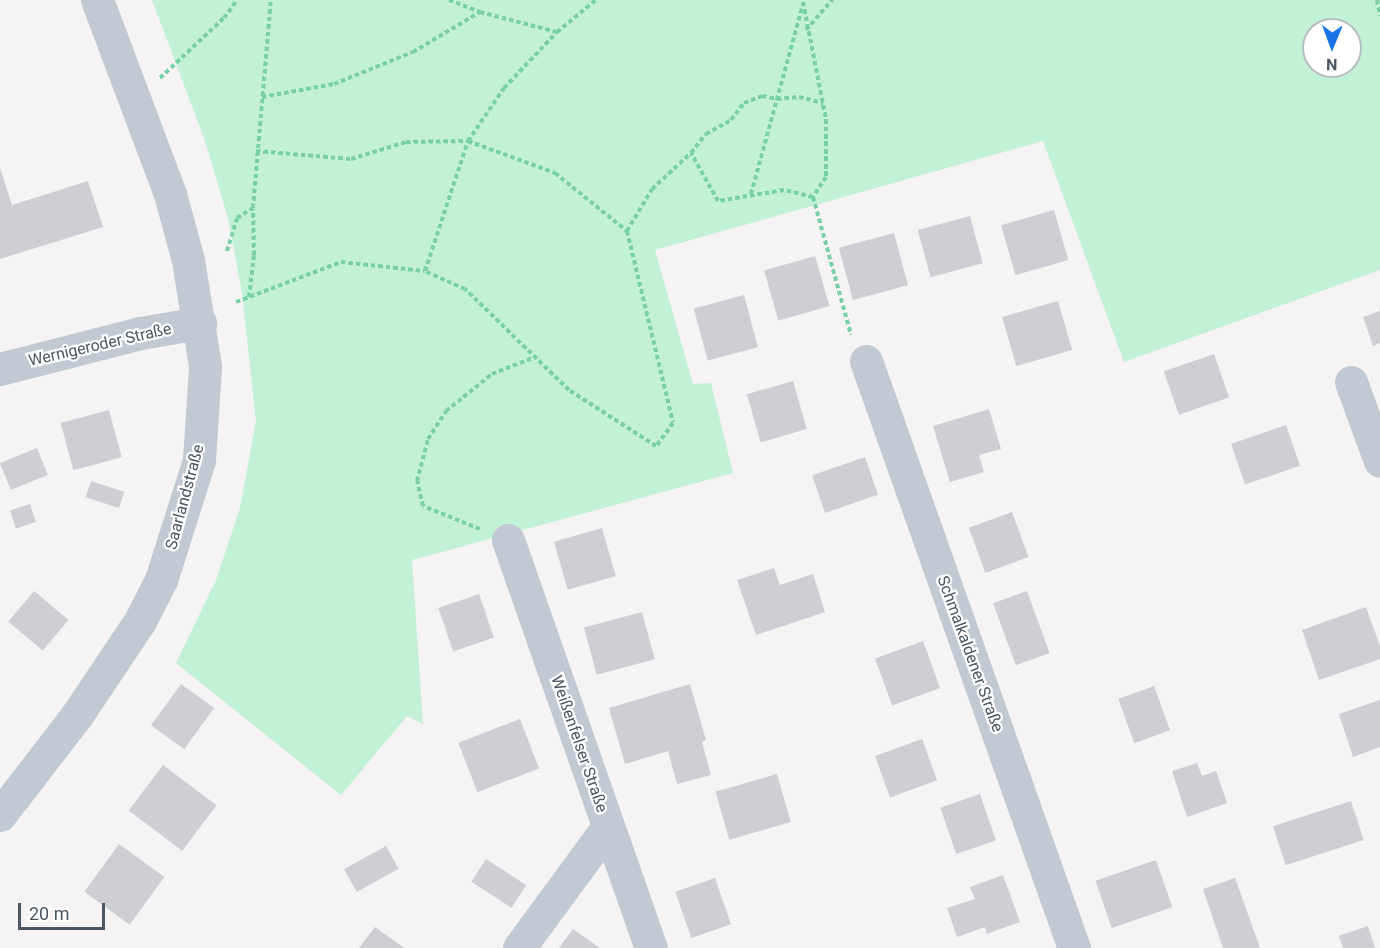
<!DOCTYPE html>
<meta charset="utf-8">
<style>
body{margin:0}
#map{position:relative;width:1380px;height:948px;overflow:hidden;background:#f5f3f3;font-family:Roboto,sans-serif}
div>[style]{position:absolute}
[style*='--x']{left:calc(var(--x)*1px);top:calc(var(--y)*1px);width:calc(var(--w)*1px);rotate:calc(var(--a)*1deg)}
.green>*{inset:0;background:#c3f1d5}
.building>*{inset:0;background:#cdcfd5;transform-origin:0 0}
.path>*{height:4px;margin-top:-2px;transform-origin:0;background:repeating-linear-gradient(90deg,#7ad0a6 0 4.5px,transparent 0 7.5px)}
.minor>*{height:33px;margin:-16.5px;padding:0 16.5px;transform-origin:16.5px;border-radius:16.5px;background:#c1cad2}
span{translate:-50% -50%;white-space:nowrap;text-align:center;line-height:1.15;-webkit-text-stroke:4.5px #fff;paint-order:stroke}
.street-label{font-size:16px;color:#4a5661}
.north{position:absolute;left:1302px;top:18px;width:60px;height:60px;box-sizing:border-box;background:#fff;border:2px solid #b7bbc0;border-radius:50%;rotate:181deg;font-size:16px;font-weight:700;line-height:24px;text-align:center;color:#4a5661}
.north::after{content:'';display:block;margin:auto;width:21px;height:27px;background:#1a73e8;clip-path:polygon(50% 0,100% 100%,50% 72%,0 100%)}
.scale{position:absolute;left:18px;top:903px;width:87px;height:27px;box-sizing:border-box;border:3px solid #4a5661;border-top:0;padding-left:8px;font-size:18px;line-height:21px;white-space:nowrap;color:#4a5661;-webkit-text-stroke:4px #fff;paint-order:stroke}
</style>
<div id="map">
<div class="green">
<i style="clip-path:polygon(evenodd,152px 0,1380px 0,1380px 270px,1124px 362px,1043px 141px,655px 250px,693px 384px,711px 383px,733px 473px,412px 560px,423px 724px,407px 716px,341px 795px,176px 663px,216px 580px,240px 508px,256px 421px,242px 293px,228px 218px,205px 141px,152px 0,1314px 30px,1350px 30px,1350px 66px,1314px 66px,1314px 30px)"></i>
</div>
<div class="building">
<i style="clip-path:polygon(0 168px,12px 205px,88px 181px,103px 227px,0 259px)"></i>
<i style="left:1054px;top:210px;width:52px;height:55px;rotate:74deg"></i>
<i style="left:970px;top:216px;width:49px;height:54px;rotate:75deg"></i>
<i style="left:894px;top:233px;width:54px;height:57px;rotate:75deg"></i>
<i style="left:815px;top:256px;width:52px;height:53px;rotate:74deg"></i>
<i style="left:744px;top:295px;width:54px;height:52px;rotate:75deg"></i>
<i style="left:1058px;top:301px;width:51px;height:58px;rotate:74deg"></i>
<i style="clip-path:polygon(1380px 311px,1380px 343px,1373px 346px,1363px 317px)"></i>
<i style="left:1214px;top:354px;width:46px;height:53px;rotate:71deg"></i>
<i style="left:793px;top:381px;width:50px;height:48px;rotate:74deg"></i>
<i style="clip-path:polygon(989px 409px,1001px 449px,979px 455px,984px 472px,950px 482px,933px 426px)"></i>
<i style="left:109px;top:410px;width:49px;height:50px;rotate:75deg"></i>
<i style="left:1286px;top:425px;width:43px;height:58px;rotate:71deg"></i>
<i style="left:37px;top:448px;width:29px;height:40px;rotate:68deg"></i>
<i style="left:865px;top:457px;width:40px;height:56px;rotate:71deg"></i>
<i style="left:91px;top:481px;width:35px;height:17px;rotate:18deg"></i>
<i style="left:30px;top:504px;width:19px;height:21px;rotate:72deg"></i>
<i style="left:1012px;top:512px;width:48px;height:46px;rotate:70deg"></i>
<i style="left:602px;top:528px;width:50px;height:50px;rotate:74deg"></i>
<i style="clip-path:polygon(774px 568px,780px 585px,813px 574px,825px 612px,756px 635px,737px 580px)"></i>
<i style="left:34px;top:591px;width:45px;height:40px;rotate:40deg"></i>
<i style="left:1027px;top:591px;width:66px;height:36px;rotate:70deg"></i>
<i style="left:479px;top:594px;width:46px;height:43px;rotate:71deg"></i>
<i style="clip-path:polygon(1366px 607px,1380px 646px,1380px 659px,1319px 680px,1302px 630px)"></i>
<i style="left:642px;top:612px;width:49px;height:60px;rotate:75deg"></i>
<i style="left:923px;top:641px;width:50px;height:51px;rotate:70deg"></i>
<i style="left:181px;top:684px;width:41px;height:51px;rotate:36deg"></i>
<i style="clip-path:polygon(690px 684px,706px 740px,702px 742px,711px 775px,677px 784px,668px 751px,625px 764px,609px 708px)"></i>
<i style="left:1154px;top:686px;width:47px;height:38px;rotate:70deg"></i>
<i style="clip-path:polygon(1380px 700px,1380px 747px,1353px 757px,1339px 714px)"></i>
<i style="left:520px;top:719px;width:53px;height:66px;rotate:69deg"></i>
<i style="left:922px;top:739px;width:44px;height:50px;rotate:70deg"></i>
<i style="clip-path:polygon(1197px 763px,1202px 776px,1216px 771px,1227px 803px,1187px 817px,1172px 771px)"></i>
<i style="left:163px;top:765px;width:67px;height:57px;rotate:37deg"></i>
<i style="left:777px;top:774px;width:50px;height:64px;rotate:74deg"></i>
<i style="left:980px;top:794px;width:49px;height:42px;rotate:71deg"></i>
<i style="left:1351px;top:801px;width:41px;height:82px;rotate:72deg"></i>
<i style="left:119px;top:844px;width:56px;height:59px;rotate:36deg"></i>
<i style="left:386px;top:846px;width:26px;height:48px;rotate:61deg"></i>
<i style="left:486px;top:859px;width:48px;height:27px;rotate:33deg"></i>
<i style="left:1156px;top:860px;width:50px;height:64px;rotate:71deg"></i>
<i style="clip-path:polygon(1003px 875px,1020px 922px,987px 934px,985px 927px,957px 937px,947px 908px,975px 899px,970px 887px)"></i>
<i style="left:715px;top:878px;width:49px;height:42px;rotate:71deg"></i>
<i style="clip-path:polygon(1235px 878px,1260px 948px,1223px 948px,1203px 889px)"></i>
<i style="clip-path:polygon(1368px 926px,1375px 948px,1343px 948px,1339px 936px)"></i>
<i style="clip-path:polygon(375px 927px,404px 948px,359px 948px)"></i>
<i style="clip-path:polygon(573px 929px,600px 948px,559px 948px)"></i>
</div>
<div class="path">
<i style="--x:449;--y:0;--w:33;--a:21"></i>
<i style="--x:480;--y:12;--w:80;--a:14.6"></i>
<i style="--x:557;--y:32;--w:50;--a:-39.4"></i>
<i style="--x:1377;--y:0;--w:16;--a:79"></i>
<i style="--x:803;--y:2;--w:119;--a:78.9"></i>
<i style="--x:826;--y:119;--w:58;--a:90"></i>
<i style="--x:826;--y:177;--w:24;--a:123"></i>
<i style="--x:813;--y:197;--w:143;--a:74.6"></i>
<i style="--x:806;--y:30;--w:40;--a:-49"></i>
<i style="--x:160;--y:78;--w:88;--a:-43.2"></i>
<i style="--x:224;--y:18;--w:22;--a:-54"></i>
<i style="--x:262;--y:97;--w:73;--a:-10.2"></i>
<i style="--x:334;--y:84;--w:85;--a:-22.1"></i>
<i style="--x:413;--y:52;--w:78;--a:-30.8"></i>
<i style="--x:256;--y:151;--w:95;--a:4.8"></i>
<i style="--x:351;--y:159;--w:58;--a:-17.2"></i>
<i style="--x:406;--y:142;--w:62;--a:-0.9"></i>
<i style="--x:468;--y:141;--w:93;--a:20.2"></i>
<i style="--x:555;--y:173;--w:92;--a:38.9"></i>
<i style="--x:627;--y:231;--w:197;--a:76.5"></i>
<i style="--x:673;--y:423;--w:29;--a:126"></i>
<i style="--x:656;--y:446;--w:103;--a:-147.2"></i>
<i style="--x:569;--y:390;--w:145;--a:-135.8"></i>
<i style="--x:465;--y:289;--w:44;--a:-155.8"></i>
<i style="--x:751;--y:194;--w:194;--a:-74.7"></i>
<i style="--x:813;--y:197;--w:30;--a:-166"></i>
<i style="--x:784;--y:190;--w:67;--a:170.5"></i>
<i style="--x:718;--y:201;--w:55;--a:-119.4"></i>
<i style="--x:691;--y:153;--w:24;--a:-52"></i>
<i style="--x:706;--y:134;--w:29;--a:-29"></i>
<i style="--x:731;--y:120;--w:21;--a:-53"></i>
<i style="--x:744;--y:103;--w:19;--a:-21"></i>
<i style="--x:762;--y:96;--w:15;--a:11"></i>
<i style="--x:777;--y:99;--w:22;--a:-5"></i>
<i style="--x:799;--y:97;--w:25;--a:14"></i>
<i style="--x:627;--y:231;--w:49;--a:-59.2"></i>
<i style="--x:652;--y:189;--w:53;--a:-42.7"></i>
<i style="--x:227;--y:251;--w:34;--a:-73"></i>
<i style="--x:237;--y:218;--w:19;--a:-32"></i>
<i style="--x:253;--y:208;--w:209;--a:-85.1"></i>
<i style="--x:249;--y:297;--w:42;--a:-83.2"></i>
<i style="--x:254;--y:255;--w:46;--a:-91.2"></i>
<i style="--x:236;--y:302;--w:112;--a:-20.9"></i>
<i style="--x:341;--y:262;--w:84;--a:6.1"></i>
<i style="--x:425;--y:271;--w:137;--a:-71.7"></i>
<i style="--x:468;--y:141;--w:64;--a:-55.8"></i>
<i style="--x:504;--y:88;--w:77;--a:-46.6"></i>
<i style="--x:480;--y:529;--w:61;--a:-158"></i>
<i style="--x:423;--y:506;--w:26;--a:-103"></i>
<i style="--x:417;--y:481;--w:43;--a:-75.3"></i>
<i style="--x:428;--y:439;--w:33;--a:-57"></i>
<i style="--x:446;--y:411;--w:59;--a:-38.8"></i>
<i style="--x:492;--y:374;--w:46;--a:-21.6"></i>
</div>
<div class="minor">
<i style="--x:866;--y:361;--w:623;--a:70.49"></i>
<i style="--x:0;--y:369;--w:145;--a:-14.4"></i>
<i style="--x:140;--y:333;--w:61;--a:-9.5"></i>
<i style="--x:1351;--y:382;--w:84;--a:69.8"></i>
<i style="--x:508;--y:540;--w:432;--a:70.7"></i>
<i style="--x:0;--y:815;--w:126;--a:-52.4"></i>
<i style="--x:77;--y:715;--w:113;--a:-56.2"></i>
<i style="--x:140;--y:621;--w:46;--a:-62.9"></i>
<i style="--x:161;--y:580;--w:126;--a:-72.4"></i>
<i style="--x:199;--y:460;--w:94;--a:-86.3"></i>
<i style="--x:205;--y:366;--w:107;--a:-99.1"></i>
<i style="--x:188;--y:260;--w:68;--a:-105.3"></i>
<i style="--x:170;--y:194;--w:207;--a:-110.6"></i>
<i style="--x:519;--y:948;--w:150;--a:-53.7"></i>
</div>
<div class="street-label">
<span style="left:100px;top:345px;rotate:-13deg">Wernigeroder Straße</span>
<span style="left:185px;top:497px;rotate:-75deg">Saarlandstraße</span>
<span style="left:970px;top:654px;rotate:70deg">Schmalkaldener Straße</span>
<span style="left:579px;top:744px;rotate:71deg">Weißenfelser Straße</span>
</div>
<div class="north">N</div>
<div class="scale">20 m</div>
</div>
